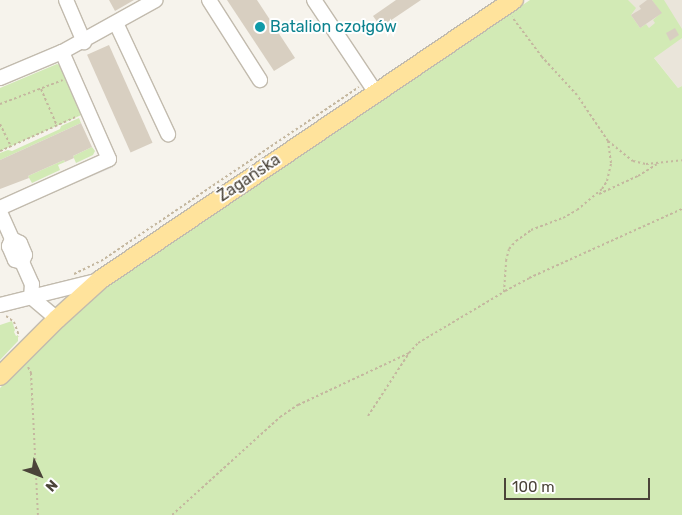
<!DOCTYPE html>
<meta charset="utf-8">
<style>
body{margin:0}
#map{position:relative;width:682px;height:515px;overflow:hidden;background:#f6f3ec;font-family:Rubik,sans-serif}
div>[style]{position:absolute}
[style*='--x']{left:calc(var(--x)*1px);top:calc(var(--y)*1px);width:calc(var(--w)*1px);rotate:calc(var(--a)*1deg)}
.residential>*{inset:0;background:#eae5da}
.green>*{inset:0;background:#d2eab5}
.parking>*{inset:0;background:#e5e3e0;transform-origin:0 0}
.building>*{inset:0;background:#d8cfc1;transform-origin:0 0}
.path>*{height:2px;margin-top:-1px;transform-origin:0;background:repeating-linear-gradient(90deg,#c4b79f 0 2.5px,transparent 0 5px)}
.roads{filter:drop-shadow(1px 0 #c2bbae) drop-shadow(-1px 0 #c2bbae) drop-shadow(0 1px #c2bbae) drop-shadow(0 -1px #c2bbae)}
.minor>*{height:14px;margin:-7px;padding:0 7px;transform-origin:7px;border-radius:7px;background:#fff}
.major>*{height:18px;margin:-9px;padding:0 9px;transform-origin:9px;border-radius:9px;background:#ffe39c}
.dots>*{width:14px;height:14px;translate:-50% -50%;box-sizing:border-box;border:2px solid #fff;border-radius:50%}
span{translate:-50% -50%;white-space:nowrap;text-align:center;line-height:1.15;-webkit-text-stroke:4px #fff;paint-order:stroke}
.culture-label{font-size:16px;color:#0d838f}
.left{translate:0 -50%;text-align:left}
.street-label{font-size:16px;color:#4b4439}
.north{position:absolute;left:15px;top:450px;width:50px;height:50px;-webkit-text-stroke:4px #fff;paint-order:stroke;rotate:133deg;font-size:14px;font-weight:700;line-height:20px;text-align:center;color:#4b4439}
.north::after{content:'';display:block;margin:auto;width:18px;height:22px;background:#4b4439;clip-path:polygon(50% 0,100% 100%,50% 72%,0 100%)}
.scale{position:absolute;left:504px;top:478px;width:146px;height:22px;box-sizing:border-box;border:2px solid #4b4439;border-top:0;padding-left:6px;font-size:15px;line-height:18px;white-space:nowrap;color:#4b4439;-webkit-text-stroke:4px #fff;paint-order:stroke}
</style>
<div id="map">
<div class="residential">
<i style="clip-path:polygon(608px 0,682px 0,682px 86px,678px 88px)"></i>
</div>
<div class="green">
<i style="clip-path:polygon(530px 0,628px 0,636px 8px,631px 15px,640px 28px,646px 24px,649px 28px,655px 23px,653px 20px,661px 13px,652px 0,664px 0,682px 29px,682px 38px,654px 58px,678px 88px,682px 86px,682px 515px,0 515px,0 388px,30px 356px,111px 281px)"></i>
<i style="clip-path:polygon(57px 64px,65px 68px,86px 113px,0 151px,0 88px)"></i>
<i style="clip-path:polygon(79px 118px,81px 123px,0 160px,0 153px,8px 150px,12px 151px,60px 129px,61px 126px)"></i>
<i style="clip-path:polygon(92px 147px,95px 151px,93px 155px,76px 163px,73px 156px)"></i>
<i style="clip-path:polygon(64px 160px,65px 162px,58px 165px,60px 170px,32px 183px,28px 176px)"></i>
<i style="clip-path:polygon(12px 321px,15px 330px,14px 332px,16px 336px,18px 335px,18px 341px,0 360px,0 325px)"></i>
</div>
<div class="parking">
<i style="left:110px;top:160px;width:8px;height:107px;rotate:67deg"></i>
</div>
<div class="building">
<i style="clip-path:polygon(109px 0,134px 0,115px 11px)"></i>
<i style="clip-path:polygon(227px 0,257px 0,295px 58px,274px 71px)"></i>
<i style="clip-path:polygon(396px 0,421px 0,381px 27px,373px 16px)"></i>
<i style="clip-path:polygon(647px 0,652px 0,662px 13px,640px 28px,631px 15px,641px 9px,639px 6px)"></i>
<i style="clip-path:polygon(675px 28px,679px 35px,670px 41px,666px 33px)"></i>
<i style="left:109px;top:45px;width:107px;height:24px;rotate:66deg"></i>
<i style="clip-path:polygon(81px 123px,92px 147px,73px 156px,74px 158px,65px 162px,64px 160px,28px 176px,29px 178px,0 189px,0 160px)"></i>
</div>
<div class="path">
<i style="--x:41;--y:89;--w:40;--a:66.6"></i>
<i style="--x:0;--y:104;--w:67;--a:-20.9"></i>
<i style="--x:0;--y:124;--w:25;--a:64"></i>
<i style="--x:608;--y:141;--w:32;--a:39"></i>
<i style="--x:633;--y:161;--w:13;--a:13"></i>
<i style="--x:646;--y:164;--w:36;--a:-6"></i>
<i style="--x:0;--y:151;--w:85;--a:-24.2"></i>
<i style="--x:599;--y:194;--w:43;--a:-24.8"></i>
<i style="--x:638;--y:176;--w:22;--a:-32"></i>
<i style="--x:74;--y:274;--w:30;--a:-26"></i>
<i style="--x:101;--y:261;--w:311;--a:-34"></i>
<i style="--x:505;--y:291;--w:27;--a:-28"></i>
<i style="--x:529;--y:278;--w:168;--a:-24.3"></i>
<i style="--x:6;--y:316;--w:10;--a:37"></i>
<i style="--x:14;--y:322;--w:15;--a:70"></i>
<i style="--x:28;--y:367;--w:7;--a:63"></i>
<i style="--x:31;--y:373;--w:142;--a:87.2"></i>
<i style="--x:368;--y:416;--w:75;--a:-56.9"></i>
<i style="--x:409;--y:353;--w:13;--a:-48"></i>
<i style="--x:418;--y:343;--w:100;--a:-30.7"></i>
<i style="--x:504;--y:292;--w:31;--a:-86"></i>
<i style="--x:506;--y:261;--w:12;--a:-76"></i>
<i style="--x:509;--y:249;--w:11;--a:-49"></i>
<i style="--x:516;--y:241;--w:19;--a:-36"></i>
<i style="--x:531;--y:230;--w:34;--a:-21"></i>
<i style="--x:563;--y:218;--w:16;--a:-30"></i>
<i style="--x:577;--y:210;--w:33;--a:-40"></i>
<i style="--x:602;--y:189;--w:9;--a:-58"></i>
<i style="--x:607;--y:181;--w:18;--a:-77"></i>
<i style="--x:611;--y:163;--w:22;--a:-98"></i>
<i style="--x:608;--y:141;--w:55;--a:-124"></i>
<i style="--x:577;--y:95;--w:52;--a:-132.6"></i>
<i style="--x:542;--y:57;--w:50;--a:-126.9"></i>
<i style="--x:172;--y:515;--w:146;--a:-42.2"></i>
<i style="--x:280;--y:417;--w:22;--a:-34"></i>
<i style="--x:298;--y:405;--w:123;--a:-25.1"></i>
</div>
<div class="roads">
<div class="minor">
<i style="--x:66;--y:0;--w:46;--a:66.8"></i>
<i style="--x:209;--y:0;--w:95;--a:57.5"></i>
<i style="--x:314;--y:0;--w:112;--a:56.3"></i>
<i style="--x:116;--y:23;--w:123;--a:64.9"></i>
<i style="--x:62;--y:52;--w:107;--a:-29"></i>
<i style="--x:0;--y:78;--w:67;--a:-22.8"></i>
<i style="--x:62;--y:52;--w:117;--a:66.3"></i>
<i style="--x:109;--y:159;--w:120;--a:155.8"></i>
<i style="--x:0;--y:212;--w:30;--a:66"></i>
<i style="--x:12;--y:239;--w:9;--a:27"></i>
<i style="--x:20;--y:243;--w:13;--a:67"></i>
<i style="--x:25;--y:255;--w:8;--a:113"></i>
<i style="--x:12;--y:239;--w:8;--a:113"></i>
<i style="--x:9;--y:246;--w:15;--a:67"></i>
<i style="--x:15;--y:260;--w:7;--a:16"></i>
<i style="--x:22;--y:262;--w:24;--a:66"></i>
<i style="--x:32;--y:284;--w:13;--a:94"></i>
<i style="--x:31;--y:297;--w:71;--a:-13.8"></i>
<i style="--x:0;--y:305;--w:32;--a:-14"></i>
<i style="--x:31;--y:297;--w:34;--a:40"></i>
</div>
<div class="major">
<i style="--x:0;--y:376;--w:81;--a:-45"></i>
<i style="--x:57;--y:319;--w:58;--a:-42.2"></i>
<i style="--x:100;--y:280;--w:500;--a:-34.1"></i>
</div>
</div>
<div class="dots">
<i style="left:260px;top:27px;background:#0f9aa8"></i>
</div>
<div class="culture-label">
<span class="left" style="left:270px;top:27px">Batalion czołgów</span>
</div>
<div class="street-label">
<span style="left:249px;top:178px;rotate:-34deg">Żagańska</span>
</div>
<div class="north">N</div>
<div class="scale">100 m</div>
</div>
